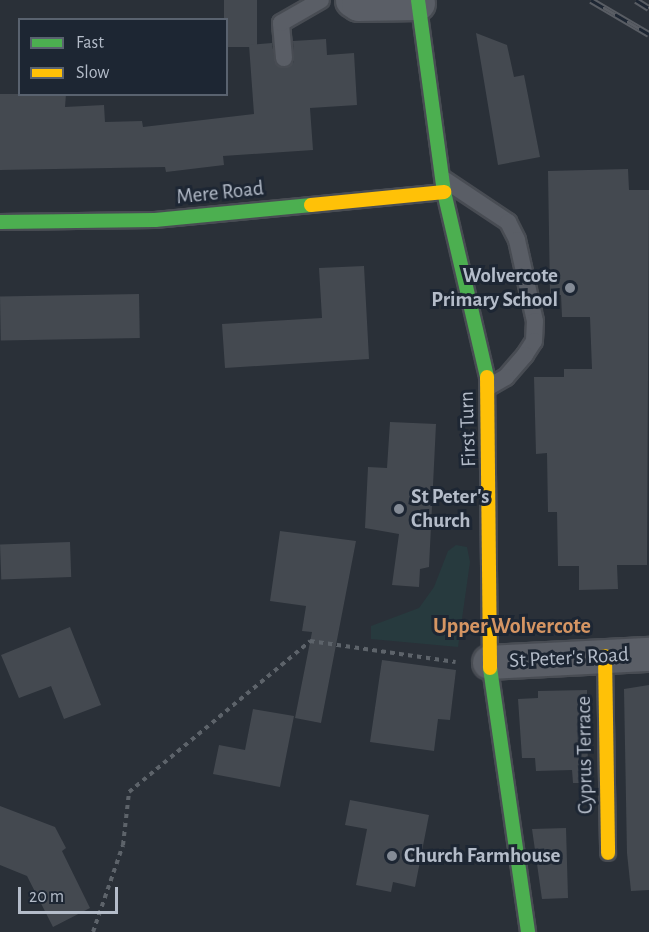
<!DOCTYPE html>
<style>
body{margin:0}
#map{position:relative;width:649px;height:932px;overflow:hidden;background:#2a3038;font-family:"Alegreya Sans",sans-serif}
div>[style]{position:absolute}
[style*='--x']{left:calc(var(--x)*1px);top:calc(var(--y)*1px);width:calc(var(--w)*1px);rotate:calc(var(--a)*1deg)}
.green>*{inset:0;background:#273a3e}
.building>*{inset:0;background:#444950;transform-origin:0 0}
.path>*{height:4px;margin-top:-2px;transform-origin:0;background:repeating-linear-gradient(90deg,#5d636a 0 4.5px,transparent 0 9px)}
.roads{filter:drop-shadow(2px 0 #484c53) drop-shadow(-2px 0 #484c53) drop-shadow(0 2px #484c53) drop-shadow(0 -2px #484c53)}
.lane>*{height:16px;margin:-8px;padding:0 8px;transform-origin:8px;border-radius:8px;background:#5a5e66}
.street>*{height:33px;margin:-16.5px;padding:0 16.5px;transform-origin:16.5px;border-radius:16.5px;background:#5a5e66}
.fast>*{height:14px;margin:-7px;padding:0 7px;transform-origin:7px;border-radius:7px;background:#4caf50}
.slow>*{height:14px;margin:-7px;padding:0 7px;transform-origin:7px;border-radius:7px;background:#ffc107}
.rail>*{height:7px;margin-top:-3.5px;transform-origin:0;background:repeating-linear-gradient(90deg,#1d2633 0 14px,#595d64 0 28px);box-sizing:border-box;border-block:2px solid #595d64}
.dots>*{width:16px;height:16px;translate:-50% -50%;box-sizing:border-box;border:3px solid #1d2633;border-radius:50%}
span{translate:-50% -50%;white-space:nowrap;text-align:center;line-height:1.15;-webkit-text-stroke:6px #1d2633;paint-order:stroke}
.street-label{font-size:21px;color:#b4bcc9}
.poi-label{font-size:21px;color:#b4bcc9;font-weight:700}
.right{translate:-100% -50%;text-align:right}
.left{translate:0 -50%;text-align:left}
.neighbourhood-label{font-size:22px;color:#d59563;font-weight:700}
.legend{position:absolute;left:18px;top:18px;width:210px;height:78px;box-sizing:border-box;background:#1d2633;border:2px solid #59626f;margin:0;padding:8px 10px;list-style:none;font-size:18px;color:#b4bcc9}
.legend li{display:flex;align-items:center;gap:12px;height:30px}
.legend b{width:30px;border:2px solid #59626f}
.scale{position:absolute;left:18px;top:887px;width:100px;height:27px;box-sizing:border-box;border:3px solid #b4bcc9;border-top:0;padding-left:8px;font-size:18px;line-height:21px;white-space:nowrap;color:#b4bcc9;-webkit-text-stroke:4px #1d2633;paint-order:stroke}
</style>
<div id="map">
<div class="green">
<i style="clip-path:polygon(456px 545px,467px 547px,470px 562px,458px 647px,371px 639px,371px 626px,419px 608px,434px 587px,448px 551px)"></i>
</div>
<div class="building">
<i style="left:224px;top:0;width:33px;height:47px"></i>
<i style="clip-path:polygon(476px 33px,507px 45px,514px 77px,524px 75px,540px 157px,498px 165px)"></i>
<i style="clip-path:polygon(326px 39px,327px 55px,354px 53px,357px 105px,310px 108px,313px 150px,223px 156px,224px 165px,166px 172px,165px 167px,0 170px,0 94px,66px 94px,65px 107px,104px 105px,105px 122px,142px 121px,143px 127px,254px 114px,249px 45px,272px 43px,275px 63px,285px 68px,294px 62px,293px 41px)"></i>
<i style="clip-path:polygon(628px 169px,629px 190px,649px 190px,647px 565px,617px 565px,618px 589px,579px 590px,579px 566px,558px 566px,557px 512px,548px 512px,547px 453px,536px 454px,534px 377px,564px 377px,564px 369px,592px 369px,590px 317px,562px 317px,561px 295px,550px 295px,548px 171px)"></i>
<i style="clip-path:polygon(364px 266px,369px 359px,225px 368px,222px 324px,322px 318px,319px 268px)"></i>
<i style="left:139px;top:294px;width:44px;height:139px;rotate:89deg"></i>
<i style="clip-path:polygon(390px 422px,436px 424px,429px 567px,420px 569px,419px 587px,392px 585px,399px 534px,365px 528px,368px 467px,387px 468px)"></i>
<i style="clip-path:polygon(280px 531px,356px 541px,321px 723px,295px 718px,312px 632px,302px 631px,306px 606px,270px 601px)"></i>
<i style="left:70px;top:542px;width:35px;height:70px;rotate:88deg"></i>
<i style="clip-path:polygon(70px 627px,101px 705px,64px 719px,51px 686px,19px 698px,1px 655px)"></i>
<i style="clip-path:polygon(382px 660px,456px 670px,450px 720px,438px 719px,434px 751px,370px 742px)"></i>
<i style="clip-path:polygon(649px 685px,649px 890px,631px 891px,627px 853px,624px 689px)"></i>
<i style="clip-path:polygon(587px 690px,588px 783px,573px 783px,572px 770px,536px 771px,535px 758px,522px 758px,518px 699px,538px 698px,538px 691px)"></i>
<i style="clip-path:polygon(253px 709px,294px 716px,280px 787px,213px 774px,219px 745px,245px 750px)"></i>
<i style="clip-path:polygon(350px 800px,429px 815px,415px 887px,393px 882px,391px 892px,356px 885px,367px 829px,345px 825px)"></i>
<i style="clip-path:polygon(0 806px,55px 827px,66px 848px,62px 851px,90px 908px,53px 927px,27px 876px,0 865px)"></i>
<i style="clip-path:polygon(566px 828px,568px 898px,542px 899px,532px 829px)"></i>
</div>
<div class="path">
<i style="--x:93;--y:932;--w:92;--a:-71"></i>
<i style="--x:123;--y:845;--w:53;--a:-83.5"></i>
<i style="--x:129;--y:792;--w:236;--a:-39.8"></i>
<i style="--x:310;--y:641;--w:147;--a:8.2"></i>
</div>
<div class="roads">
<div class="lane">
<i style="--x:284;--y:58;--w:35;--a:-95"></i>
<i style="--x:281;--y:23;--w:46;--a:-29.9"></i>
<i style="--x:445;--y:180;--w:76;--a:33.7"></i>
<i style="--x:508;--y:222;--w:20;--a:63"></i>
<i style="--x:517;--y:240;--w:83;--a:77.5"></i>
<i style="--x:535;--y:321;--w:20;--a:93"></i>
<i style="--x:534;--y:341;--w:17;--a:123"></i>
<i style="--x:525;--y:355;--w:29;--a:131"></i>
<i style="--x:506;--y:377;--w:20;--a:150"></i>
</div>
<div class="street">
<i style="--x:352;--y:0;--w:7;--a:34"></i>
<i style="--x:358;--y:4;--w:60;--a:-1"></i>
<i style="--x:489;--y:662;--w:160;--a:-2.9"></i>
</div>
<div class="fast">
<i style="--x:418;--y:0;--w:194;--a:82.3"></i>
<i style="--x:444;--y:192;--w:190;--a:76.9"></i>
<i style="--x:0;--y:222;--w:155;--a:-0.7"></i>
<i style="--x:155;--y:220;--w:157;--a:-5.5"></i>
<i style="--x:490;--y:668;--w:267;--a:81.8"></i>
</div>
<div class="slow">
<i style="--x:311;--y:205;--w:134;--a:-5.6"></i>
<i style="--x:487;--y:377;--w:291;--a:89.4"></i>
<i style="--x:605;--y:656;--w:197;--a:89.1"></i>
</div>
</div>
<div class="rail">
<i style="--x:591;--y:0;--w:67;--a:30.4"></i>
<i style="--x:636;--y:0;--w:15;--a:32"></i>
</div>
<div class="dots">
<i style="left:570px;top:288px;background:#848b96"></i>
<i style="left:399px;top:509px;background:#848b96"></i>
<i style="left:392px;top:856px;background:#848b96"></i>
</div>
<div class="street-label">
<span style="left:220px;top:193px;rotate:-6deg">Mere Road</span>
<span style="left:468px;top:429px;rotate:-92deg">First Turn</span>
<span style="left:569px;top:658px;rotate:-3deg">St Peter's Road</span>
<span style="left:585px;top:755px;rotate:-91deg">Cyprus Terrace</span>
</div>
<div class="poi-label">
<span class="right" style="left:558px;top:288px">Wolvercote<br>Primary School</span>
<span class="left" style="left:411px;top:509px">St Peter's<br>Church</span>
<span class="left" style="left:404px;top:856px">Church Farmhouse</span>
</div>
<div class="neighbourhood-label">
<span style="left:512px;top:627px">Upper Wolvercote</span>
</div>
<ul class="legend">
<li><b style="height:8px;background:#4caf50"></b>Fast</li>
<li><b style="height:8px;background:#ffc107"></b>Slow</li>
</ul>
<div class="scale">20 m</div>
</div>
